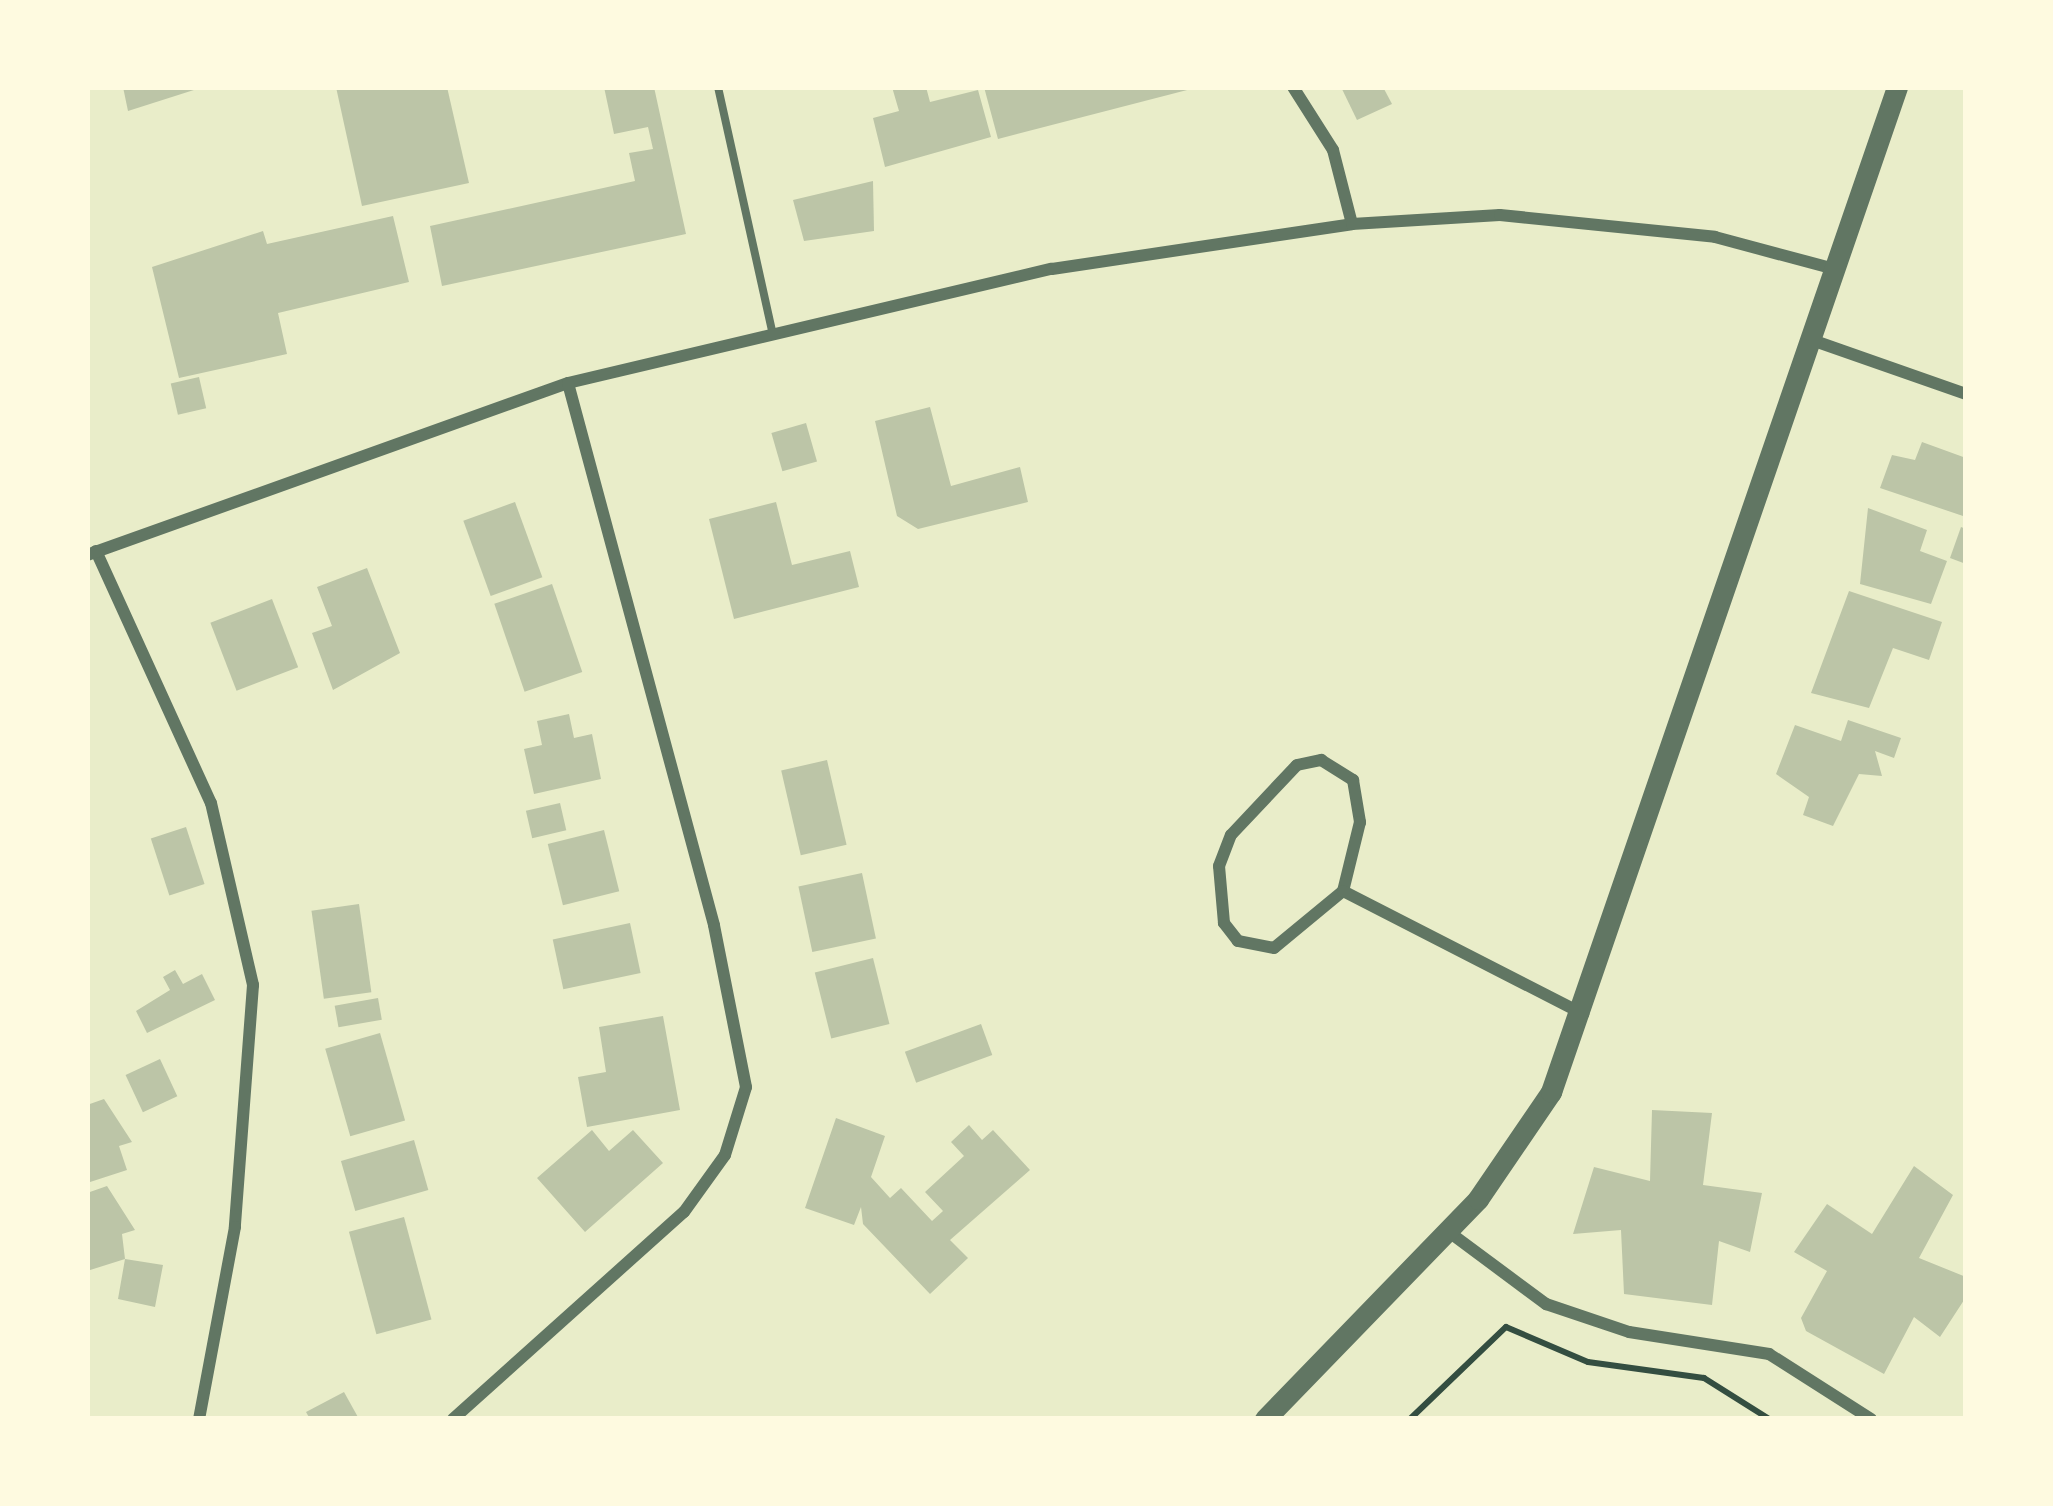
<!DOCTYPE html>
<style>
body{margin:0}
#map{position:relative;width:2053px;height:1506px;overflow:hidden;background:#e9edc9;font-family:Figtree,sans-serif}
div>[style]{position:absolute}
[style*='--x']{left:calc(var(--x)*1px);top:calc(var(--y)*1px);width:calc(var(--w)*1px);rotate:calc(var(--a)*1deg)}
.building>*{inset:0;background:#bcc5a7;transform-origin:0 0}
.path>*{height:6px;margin:-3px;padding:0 3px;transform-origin:3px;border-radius:3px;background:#344e41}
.service>*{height:8px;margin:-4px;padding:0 4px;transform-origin:4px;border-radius:4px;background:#617663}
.minor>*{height:12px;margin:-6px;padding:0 6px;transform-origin:6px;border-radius:6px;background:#617663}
.tertiary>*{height:21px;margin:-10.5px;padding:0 10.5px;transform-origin:10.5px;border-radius:10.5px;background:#617663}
span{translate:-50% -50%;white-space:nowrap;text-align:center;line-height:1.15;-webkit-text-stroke:9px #fefae0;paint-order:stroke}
.frame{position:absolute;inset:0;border:90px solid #fefae0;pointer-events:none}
</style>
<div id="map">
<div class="building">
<i style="clip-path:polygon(123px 87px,197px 87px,197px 89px,128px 111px)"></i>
<i style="clip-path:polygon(336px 87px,447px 87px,469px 183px,362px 206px)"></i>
<i style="clip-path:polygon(604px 87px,654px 87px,686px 234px,442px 286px,430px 226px,635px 181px,629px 153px,653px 149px,648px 127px,614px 134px)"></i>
<i style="clip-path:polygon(892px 87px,926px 87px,930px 102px,978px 90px,991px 137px,885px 167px,873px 118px,899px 111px)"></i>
<i style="clip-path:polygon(984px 87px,1190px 87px,1191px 89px,998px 139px)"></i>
<i style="clip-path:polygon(1341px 87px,1383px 87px,1392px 104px,1357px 120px)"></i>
<i style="clip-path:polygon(873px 181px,874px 231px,804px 241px,793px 200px)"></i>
<i style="clip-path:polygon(393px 216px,409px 282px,278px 313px,287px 354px,179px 378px,152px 267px,263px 231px,267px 244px)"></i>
<i style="left:199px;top:377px;width:32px;height:29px;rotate:77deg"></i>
<i style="clip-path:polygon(930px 407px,951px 486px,1020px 467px,1028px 502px,918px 529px,897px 516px,875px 421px)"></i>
<i style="left:806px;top:423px;width:40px;height:36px;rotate:74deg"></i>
<i style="clip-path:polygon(1922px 442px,1966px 458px,1966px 517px,1880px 488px,1892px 455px,1915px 460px)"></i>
<i style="left:515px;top:502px;width:80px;height:55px;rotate:70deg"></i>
<i style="clip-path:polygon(776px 502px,792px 565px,850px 551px,859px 587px,734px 619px,709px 519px)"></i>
<i style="clip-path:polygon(1868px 508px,1927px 530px,1920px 551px,1947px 561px,1931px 604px,1860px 584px)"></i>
<i style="clip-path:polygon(1961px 527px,1966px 529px,1966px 564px,1950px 558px)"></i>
<i style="clip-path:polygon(367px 568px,400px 653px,333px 690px,312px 633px,332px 626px,317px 587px)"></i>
<i style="left:552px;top:584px;width:93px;height:61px;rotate:71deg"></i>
<i style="clip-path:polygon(1849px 591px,1942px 622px,1929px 660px,1893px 648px,1869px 708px,1811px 693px)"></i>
<i style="left:272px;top:599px;width:73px;height:66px;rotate:69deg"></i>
<i style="clip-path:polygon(569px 714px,574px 738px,592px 734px,601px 779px,534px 794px,524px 749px,542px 745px,537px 721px)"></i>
<i style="clip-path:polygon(1848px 720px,1901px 738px,1894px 758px,1875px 751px,1882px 776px,1859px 774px,1833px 826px,1803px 815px,1809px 797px,1776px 774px,1795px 725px,1841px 741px)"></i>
<i style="left:827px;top:760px;width:87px;height:47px;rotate:77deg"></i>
<i style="left:560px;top:803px;width:28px;height:35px;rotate:77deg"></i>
<i style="left:186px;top:827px;width:60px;height:37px;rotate:72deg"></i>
<i style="left:604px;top:830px;width:63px;height:58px;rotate:76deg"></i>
<i style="left:862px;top:873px;width:67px;height:65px;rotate:78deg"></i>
<i style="left:359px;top:904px;width:89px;height:48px;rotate:82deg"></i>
<i style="left:630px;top:923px;width:51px;height:79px;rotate:78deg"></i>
<i style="left:873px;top:958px;width:68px;height:60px;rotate:76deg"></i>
<i style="clip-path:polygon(175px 970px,183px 984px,202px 974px,215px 1000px,147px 1033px,136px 1011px,170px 990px,163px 977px)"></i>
<i style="left:378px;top:998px;width:22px;height:44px;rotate:80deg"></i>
<i style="clip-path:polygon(663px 1016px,680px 1110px,587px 1127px,578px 1077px,606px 1072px,599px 1027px)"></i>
<i style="left:981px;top:1024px;width:33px;height:81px;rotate:70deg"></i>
<i style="left:380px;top:1033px;width:91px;height:57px;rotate:74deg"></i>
<i style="left:160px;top:1059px;width:41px;height:38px;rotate:65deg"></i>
<i style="clip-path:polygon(104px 1099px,132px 1142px,119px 1146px,127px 1170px,87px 1183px,87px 1105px)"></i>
<i style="clip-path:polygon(1652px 1110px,1712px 1113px,1703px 1185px,1762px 1193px,1750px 1252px,1719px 1241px,1712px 1305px,1624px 1294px,1621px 1230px,1573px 1234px,1594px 1167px,1650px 1181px)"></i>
<i style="clip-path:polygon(836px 1118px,885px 1136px,871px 1177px,890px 1198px,901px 1188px,932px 1221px,943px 1211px,925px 1192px,964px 1156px,951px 1142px,969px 1125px,982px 1140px,993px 1130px,1030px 1170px,950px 1240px,968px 1258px,930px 1294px,863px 1224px,861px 1207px,854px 1225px,805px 1208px)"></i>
<i style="clip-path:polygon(592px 1130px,609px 1151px,633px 1130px,663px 1163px,585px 1232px,537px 1178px)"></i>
<i style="left:414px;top:1140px;width:52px;height:76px;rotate:74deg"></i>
<i style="clip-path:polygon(1914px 1166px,1953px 1195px,1919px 1258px,1966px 1277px,1966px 1297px,1940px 1337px,1914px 1317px,1884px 1374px,1806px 1331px,1801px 1318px,1827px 1271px,1794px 1252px,1827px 1204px,1872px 1234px)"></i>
<i style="clip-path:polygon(107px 1186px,135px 1230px,122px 1234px,125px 1259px,163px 1265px,155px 1307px,118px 1299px,125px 1259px,87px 1271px,87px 1193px)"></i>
<i style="left:404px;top:1217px;width:106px;height:57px;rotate:75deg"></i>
<i style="clip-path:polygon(344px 1392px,359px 1419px,310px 1419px,306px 1412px)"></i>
</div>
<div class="path">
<i style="--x:1410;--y:1419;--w:133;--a:-43.8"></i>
<i style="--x:1506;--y:1327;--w:89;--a:23.1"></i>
<i style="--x:1588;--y:1362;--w:117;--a:7.9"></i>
<i style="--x:1704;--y:1378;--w:77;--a:32.2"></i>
</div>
<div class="service">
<i style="--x:718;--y:87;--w:250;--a:77.5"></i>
</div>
<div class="minor">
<i style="--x:1293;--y:87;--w:75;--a:57.6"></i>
<i style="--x:1333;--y:150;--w:76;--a:75.6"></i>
<i style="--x:1809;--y:339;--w:166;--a:19.3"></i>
<i style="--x:96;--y:551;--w:277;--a:65.5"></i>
<i style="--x:211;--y:803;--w:187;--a:77"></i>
<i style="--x:253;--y:985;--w:243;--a:94.3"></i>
<i style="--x:235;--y:1227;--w:195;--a:100.6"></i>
<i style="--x:87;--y:555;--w:511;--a:-19.68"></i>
<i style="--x:568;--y:383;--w:497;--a:-13.3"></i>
<i style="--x:1052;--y:269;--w:303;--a:-8.5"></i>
<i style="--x:1352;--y:224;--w:148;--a:-3.5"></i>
<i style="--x:1500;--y:215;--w:216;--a:5.8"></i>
<i style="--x:1715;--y:237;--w:120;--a:15"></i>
<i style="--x:1343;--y:891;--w:89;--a:140.4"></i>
<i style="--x:1274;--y:948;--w:37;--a:-169"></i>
<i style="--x:1238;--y:941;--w:23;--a:-128"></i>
<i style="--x:1224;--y:923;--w:57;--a:-95"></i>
<i style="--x:1219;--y:866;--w:33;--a:-69"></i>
<i style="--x:1231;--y:835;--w:96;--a:-46.7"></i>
<i style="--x:1297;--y:765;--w:25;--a:-12"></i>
<i style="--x:1321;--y:760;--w:38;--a:32"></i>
<i style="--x:1353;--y:780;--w:43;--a:80.5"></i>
<i style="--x:1360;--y:822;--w:71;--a:103.8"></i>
<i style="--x:1343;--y:891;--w:270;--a:27.1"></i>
<i style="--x:1449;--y:1232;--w:121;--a:36.6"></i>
<i style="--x:1546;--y:1304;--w:88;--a:18.6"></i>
<i style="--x:1629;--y:1332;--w:142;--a:8.9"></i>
<i style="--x:1769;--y:1354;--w:121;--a:32.5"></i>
<i style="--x:453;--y:1419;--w:310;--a:-41.9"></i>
<i style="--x:684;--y:1212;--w:70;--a:-54.3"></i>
<i style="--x:725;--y:1155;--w:71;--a:-72.8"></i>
<i style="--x:746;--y:1087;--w:165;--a:-101.2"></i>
<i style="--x:714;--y:925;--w:561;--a:-105.08"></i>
</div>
<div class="tertiary">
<i style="--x:1265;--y:1419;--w:306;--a:-45.9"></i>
<i style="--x:1478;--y:1199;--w:130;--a:-55.7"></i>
<i style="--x:1551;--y:1092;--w:1063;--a:-71"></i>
</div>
<div class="frame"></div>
</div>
